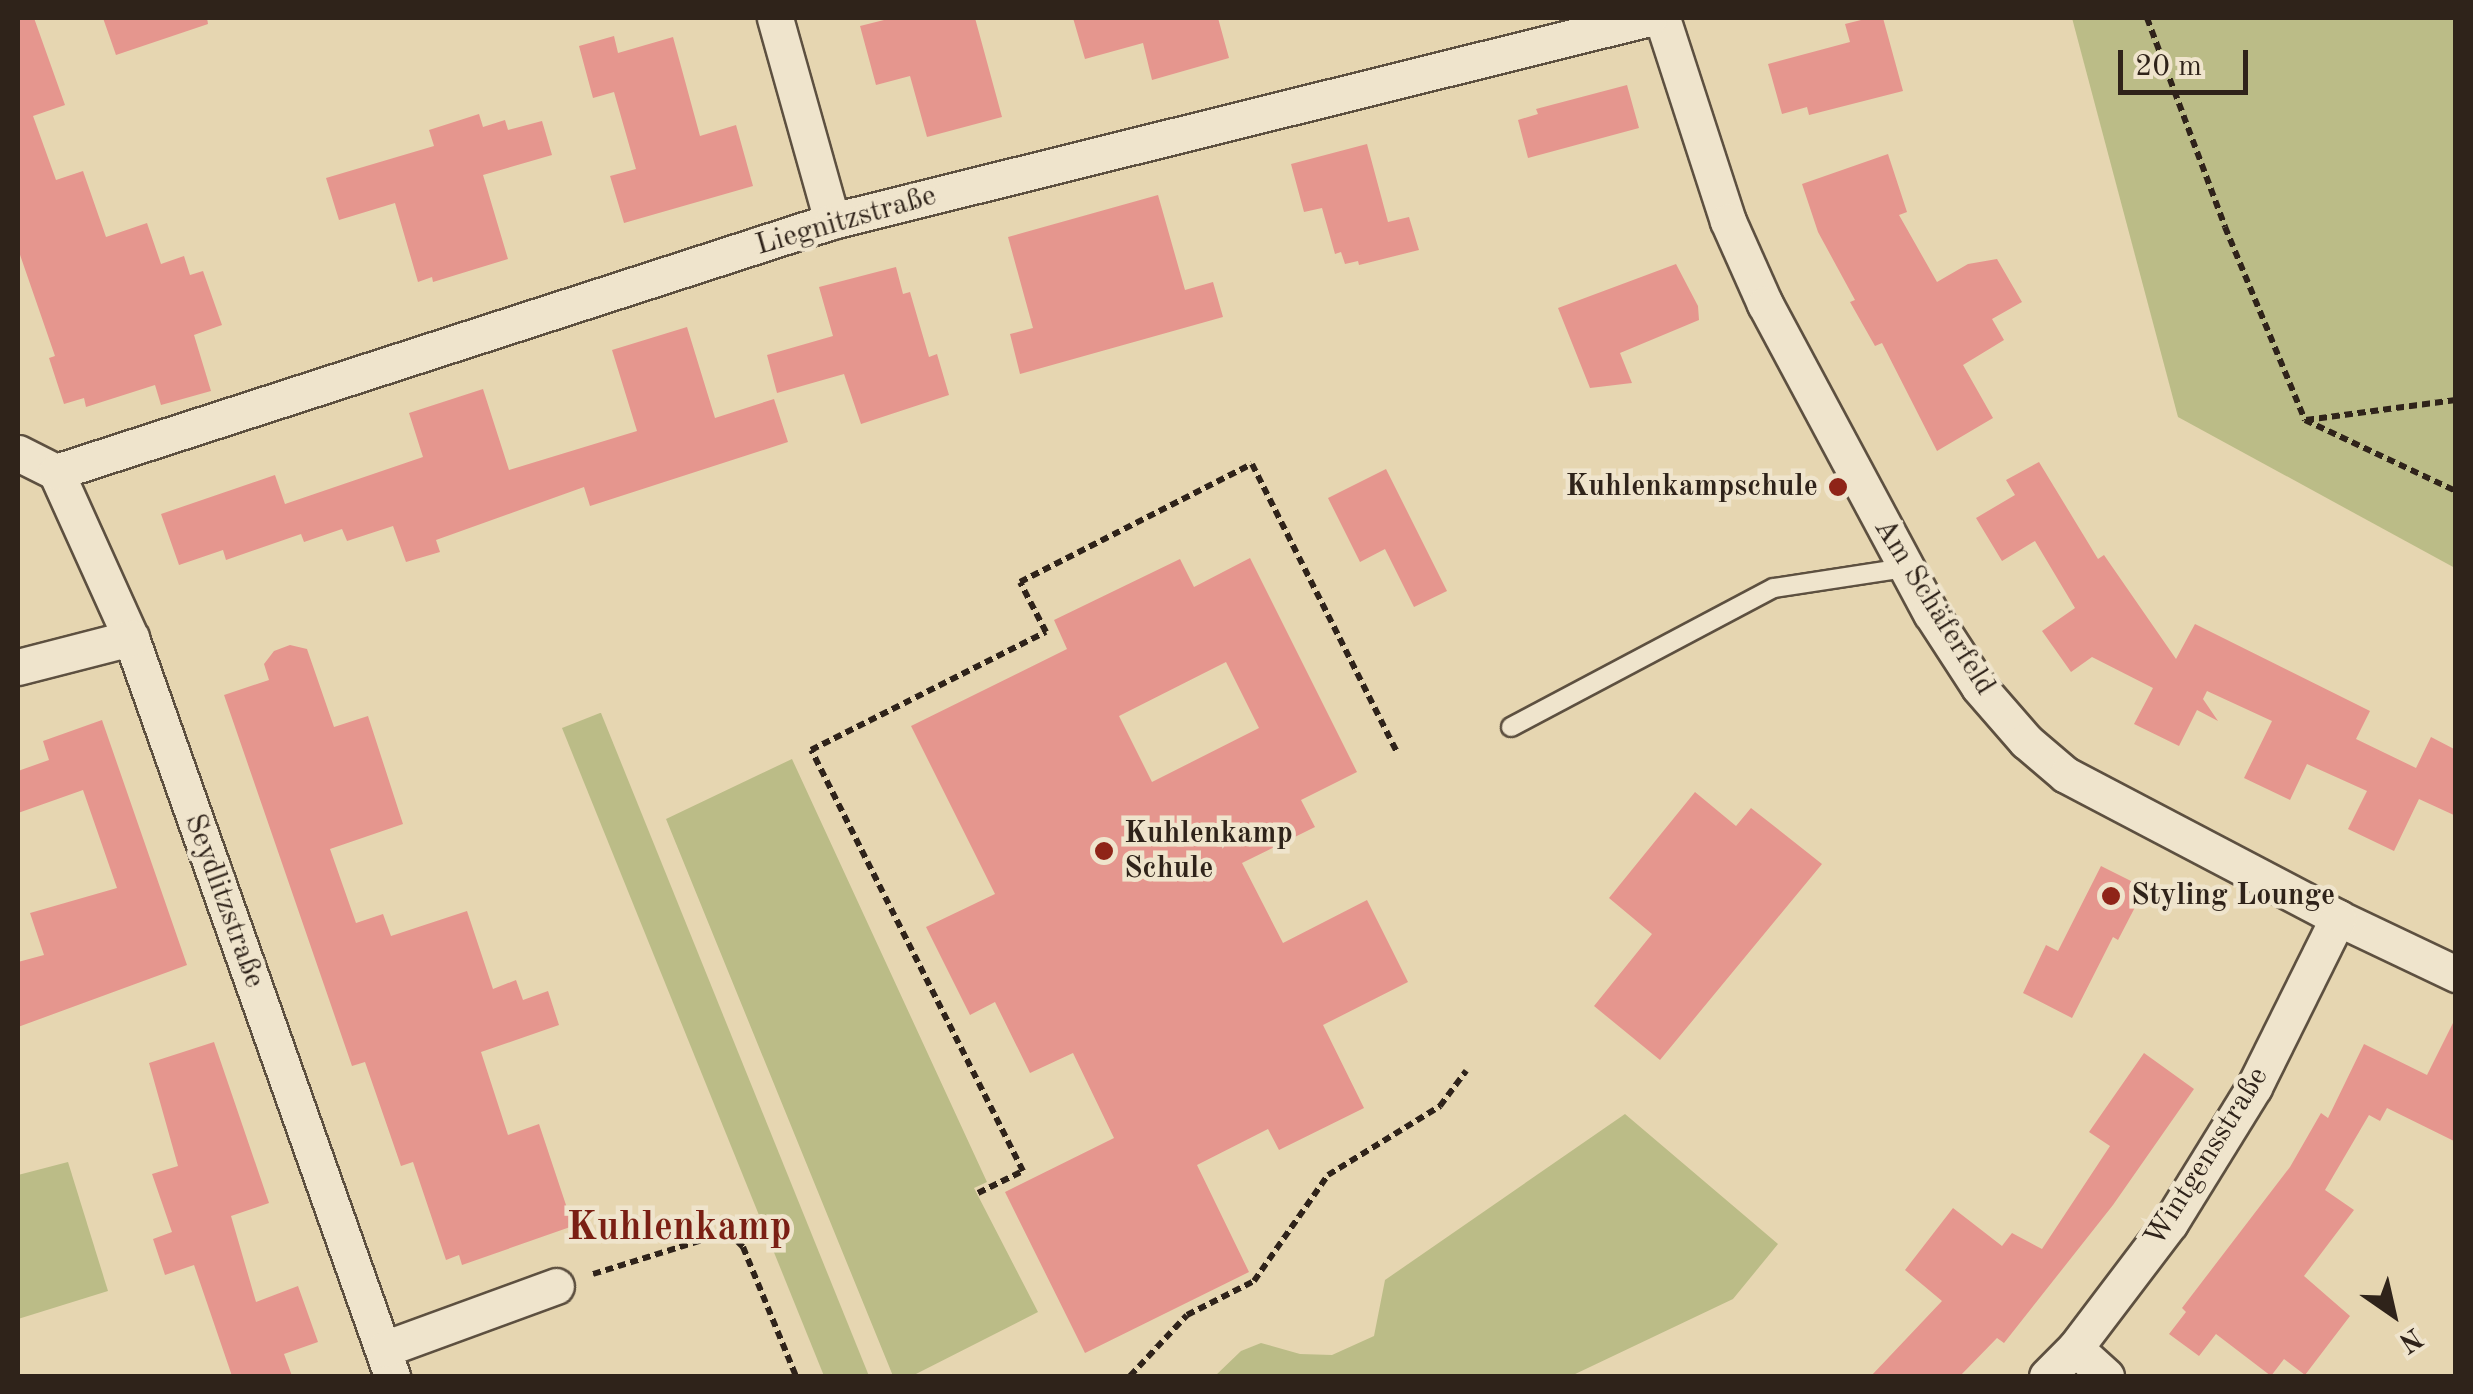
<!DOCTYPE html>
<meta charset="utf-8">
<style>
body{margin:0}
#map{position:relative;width:2473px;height:1394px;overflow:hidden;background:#e6d6b1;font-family:"Old Standard TT",serif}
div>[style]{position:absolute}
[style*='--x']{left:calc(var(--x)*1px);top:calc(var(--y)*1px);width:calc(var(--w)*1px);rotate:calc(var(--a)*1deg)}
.green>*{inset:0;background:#bbbc87}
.building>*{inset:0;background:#e5968e}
.path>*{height:6px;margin-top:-3px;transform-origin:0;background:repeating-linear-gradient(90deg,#2f231a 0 8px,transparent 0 13px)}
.roads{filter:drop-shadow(2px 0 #5d5040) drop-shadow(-2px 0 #5d5040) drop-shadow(0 2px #5d5040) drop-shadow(0 -2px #5d5040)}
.service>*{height:18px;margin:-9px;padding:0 9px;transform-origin:9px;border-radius:9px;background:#efe4cc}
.minor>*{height:35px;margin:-17.5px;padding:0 17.5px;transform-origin:17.5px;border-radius:17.5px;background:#efe4cc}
.dots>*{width:28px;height:28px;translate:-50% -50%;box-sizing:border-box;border:5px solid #efe4cc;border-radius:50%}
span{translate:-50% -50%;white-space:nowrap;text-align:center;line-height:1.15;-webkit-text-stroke:9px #efe4cc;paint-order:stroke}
.street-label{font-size:30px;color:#2f231a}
.poi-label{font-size:30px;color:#2f231a;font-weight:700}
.right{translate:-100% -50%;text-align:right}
.left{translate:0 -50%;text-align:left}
.district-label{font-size:40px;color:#7a1f14;font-weight:700}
.frame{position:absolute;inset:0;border:20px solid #2f231a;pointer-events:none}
.north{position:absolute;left:2343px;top:1264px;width:100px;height:100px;-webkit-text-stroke:8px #efe4cc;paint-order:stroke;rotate:146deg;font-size:28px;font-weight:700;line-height:40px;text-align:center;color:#2f231a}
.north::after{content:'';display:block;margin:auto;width:35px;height:45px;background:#2f231a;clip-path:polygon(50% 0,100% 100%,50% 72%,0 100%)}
.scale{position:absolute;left:2118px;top:50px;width:130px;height:45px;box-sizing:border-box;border:5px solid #2f231a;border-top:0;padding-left:12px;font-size:30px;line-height:35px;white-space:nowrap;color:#2f231a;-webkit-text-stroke:8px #efe4cc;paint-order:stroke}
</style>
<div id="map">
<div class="green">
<i style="clip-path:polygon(2072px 18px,2455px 18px,2455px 568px,2178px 417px)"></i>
<i style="clip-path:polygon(600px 713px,601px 713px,869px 1376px,824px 1376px,562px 728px)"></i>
<i style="clip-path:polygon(792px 759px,987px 1182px,974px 1188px,1038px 1312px,912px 1376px,893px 1376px,666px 819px)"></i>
<i style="clip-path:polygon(1625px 1114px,1778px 1244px,1733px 1299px,1571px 1376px,1215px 1376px,1241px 1351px,1261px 1343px,1300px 1354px,1332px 1355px,1374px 1336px,1385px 1280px)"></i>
<i style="clip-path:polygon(68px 1162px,108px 1291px,18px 1319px,18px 1175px)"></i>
</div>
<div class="building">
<i style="clip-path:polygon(18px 18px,34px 18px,65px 105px,33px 116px,56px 180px,83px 171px,106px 237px,147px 223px,161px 264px,184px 256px,190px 275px,203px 271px,222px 325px,194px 335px,211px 391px,161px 405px,155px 385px,86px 407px,84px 398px,64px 404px,49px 358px,55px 356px,18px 249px)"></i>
<i style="clip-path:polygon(103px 18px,207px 18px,208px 24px,116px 55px)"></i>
<i style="clip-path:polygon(892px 18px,975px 18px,1002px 117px,927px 137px,910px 76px,876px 85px,860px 26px)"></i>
<i style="clip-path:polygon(1073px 18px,1218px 18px,1229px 58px,1152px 80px,1143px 43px,1085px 59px)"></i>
<i style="clip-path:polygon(1869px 18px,1883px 18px,1903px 91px,1809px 115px,1807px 107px,1782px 114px,1768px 64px,1850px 42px,1845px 24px)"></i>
<i style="clip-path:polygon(614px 36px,618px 53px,673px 37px,700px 136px,736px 125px,753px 186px,624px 223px,610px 176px,636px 169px,614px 92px,593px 98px,579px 46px)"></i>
<i style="clip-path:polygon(1627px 85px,1639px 128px,1528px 158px,1518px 120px,1538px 114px,1536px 109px)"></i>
<i style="clip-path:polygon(479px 114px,483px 127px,505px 120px,508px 130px,542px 121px,552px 155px,483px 175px,508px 259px,433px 282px,432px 277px,418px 282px,395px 203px,339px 220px,326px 178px,434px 146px,429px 130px)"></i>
<i style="clip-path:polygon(1367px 144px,1388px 222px,1409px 217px,1419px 250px,1359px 265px,1358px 261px,1345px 264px,1341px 252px,1335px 254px,1322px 208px,1304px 212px,1291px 164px)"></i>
<i style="clip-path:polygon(1888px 154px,1907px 212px,1899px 215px,1937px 282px,1968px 264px,1997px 259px,2022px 302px,1992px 319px,2004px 340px,1963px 365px,1993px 418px,1937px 451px,1882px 343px,1875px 346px,1850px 302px,1855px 300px,1818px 232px,1802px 184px)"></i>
<i style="clip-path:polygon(1158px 195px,1185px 290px,1213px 282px,1223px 317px,1020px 374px,1010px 334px,1033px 328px,1008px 237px)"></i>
<i style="clip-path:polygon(1676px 264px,1698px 306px,1699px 320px,1620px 353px,1632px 383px,1590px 388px,1558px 308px)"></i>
<i style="clip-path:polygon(896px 267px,903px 294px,910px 292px,929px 357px,937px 354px,949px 395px,861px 424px,844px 374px,777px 393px,767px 355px,833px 336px,819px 287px)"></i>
<i style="clip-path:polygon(687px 327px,715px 418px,774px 399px,788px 442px,590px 506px,584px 487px,436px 540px,440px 552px,406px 562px,393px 526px,347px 541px,342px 529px,304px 542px,301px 534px,226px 560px,223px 550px,179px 565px,161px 514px,275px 475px,285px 504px,423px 457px,409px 413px,483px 389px,509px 470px,637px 431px,612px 350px)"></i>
<i style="clip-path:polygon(2039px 462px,2098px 559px,2104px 555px,2176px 659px,2195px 624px,2370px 711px,2356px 739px,2416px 768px,2431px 737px,2456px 750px,2456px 816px,2419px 799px,2394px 851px,2348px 829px,2367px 791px,2307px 764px,2290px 800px,2244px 778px,2272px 721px,2207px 691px,2203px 699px,2218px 721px,2197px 710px,2179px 746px,2134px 724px,2153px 688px,2092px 657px,2071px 672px,2042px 631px,2075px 608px,2035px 541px,2002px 561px,1976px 518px,2015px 495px,2006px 480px)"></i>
<i style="clip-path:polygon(1386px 469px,1447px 591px,1414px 607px,1385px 549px,1360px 562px,1328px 498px)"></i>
<i style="clip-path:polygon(evenodd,1250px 558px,1357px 772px,1301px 800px,1315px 827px,1242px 863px,1283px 943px,1367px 900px,1408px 982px,1323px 1025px,1364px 1108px,1279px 1150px,1268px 1129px,1197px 1165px,1249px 1272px,1085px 1353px,1005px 1192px,1114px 1138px,1073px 1053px,1030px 1073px,995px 1002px,970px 1015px,926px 927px,995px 894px,911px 726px,1067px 649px,1054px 620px,1180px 559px,1194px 587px,1250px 558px,1226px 662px,1259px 728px,1152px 782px,1119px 716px,1226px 662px)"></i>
<i style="clip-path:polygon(290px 645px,307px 649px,334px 727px,368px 716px,403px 824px,330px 849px,356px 923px,383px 914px,391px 936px,467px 911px,493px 989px,516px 980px,523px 1000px,548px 991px,559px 1025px,481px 1052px,508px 1135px,539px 1124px,573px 1226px,462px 1265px,459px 1255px,446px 1260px,413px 1162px,401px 1166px,365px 1062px,352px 1066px,224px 695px,269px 680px,264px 664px,274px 651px)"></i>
<i style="clip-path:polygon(102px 720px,187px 965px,18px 1027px,18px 962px,44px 955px,30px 913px,117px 888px,83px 790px,18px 813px,18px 771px,49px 760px,43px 741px)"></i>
<i style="clip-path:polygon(1695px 792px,1736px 826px,1751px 808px,1822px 864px,1660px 1060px,1594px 1006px,1652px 934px,1609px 898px)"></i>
<i style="clip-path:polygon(2101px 866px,2145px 888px,2118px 940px,2113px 937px,2072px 1018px,2023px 993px,2046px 945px,2058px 951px)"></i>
<i style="clip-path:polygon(2456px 1017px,2456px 1142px,2387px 1108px,2380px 1121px,2369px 1115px,2325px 1190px,2354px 1210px,2304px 1276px,2350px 1316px,2305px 1375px,2284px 1359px,2271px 1376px,2216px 1334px,2199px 1356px,2169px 1334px,2186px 1312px,2182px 1308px,2290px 1167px,2321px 1113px,2328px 1118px,2364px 1044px,2427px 1075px)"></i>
<i style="clip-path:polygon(214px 1042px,269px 1203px,231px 1216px,256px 1302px,298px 1286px,318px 1342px,284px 1354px,292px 1376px,232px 1376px,194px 1265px,165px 1275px,153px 1239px,172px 1232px,152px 1174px,178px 1166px,149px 1063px)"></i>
<i style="clip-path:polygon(2144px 1053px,2194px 1089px,2113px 1205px,2004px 1343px,1997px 1338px,1960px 1376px,1871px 1376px,1942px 1301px,1905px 1270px,1953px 1208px,2002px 1246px,2012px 1233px,2042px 1249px,2110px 1146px,2089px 1132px)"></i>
</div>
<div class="path">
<i style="--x:2147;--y:18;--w:223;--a:69.5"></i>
<i style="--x:2225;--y:227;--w:209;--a:67.5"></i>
<i style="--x:2305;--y:420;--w:167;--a:25.2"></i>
<i style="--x:2306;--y:420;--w:151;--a:-7.6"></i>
<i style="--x:978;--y:1193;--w:50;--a:-26.1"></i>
<i style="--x:1023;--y:1171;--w:471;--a:-116.7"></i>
<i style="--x:811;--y:750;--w:263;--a:-26.7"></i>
<i style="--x:1046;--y:632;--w:56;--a:-117.5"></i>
<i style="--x:1020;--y:582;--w:260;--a:-27"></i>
<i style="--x:1252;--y:464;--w:322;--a:63.3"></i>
<i style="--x:593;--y:1274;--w:141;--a:-17.3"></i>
<i style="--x:728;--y:1232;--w:21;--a:45"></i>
<i style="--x:743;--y:1247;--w:139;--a:67.7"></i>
<i style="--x:1130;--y:1376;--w:83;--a:-46.9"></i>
<i style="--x:1187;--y:1315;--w:75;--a:-26.9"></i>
<i style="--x:1254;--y:1281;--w:129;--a:-55.1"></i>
<i style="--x:1328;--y:1175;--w:132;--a:-31.6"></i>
<i style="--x:1440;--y:1106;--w:44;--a:-53.4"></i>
</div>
<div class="roads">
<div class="service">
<i style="--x:1511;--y:727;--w:297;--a:-27.9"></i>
<i style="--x:1774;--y:588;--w:133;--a:-8.7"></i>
</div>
<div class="minor">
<i style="--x:775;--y:18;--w:211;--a:74.3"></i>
<i style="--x:1662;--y:18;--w:213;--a:72"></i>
<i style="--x:1728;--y:221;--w:91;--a:66"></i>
<i style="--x:1765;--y:304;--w:351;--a:61.8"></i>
<i style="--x:1931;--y:613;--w:88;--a:57"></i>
<i style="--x:1979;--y:687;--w:72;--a:49"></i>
<i style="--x:2026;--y:741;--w:52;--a:40.4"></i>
<i style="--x:2066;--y:775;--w:307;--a:27.7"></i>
<i style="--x:2338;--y:918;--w:131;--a:25.4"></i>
<i style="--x:18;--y:453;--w:42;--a:26.6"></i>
<i style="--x:56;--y:472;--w:182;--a:65.7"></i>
<i style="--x:131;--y:638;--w:783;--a:70.52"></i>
<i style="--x:56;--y:472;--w:816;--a:-17.92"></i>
<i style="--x:832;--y:221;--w:842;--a:-13.95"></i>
<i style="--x:18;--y:667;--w:117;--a:-14.4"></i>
<i style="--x:2075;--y:1348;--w:42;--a:42.1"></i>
<i style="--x:384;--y:1349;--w:183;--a:-20.1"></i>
<i style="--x:2047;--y:1376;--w:40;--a:-45"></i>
<i style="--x:2075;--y:1348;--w:157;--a:-52.8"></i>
<i style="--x:2170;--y:1223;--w:160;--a:-58.3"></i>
<i style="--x:2254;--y:1087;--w:189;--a:-63.6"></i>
</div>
</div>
<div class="dots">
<i style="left:1838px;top:487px;background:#8f2418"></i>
<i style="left:1104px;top:851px;background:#8f2418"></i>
<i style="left:2111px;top:896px;background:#8f2418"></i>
</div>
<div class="street-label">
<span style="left:846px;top:221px;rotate:-16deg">Liegnitzstraße</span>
<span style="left:1934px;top:607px;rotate:58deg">Am Schäferfeld</span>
<span style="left:224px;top:901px;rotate:70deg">Seydlitzstraße</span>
<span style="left:2207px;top:1157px;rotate:-58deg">Wintgensstraße</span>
</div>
<div class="poi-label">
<span class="right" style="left:1818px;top:487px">Kuhlenkampschule</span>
<span class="left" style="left:1124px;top:851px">Kuhlenkamp<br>Schule</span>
<span class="left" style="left:2131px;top:896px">Styling Lounge</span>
</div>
<div class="district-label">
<span style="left:679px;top:1229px">Kuhlenkamp</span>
</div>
<div class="frame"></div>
<div class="north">N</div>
<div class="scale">20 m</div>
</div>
